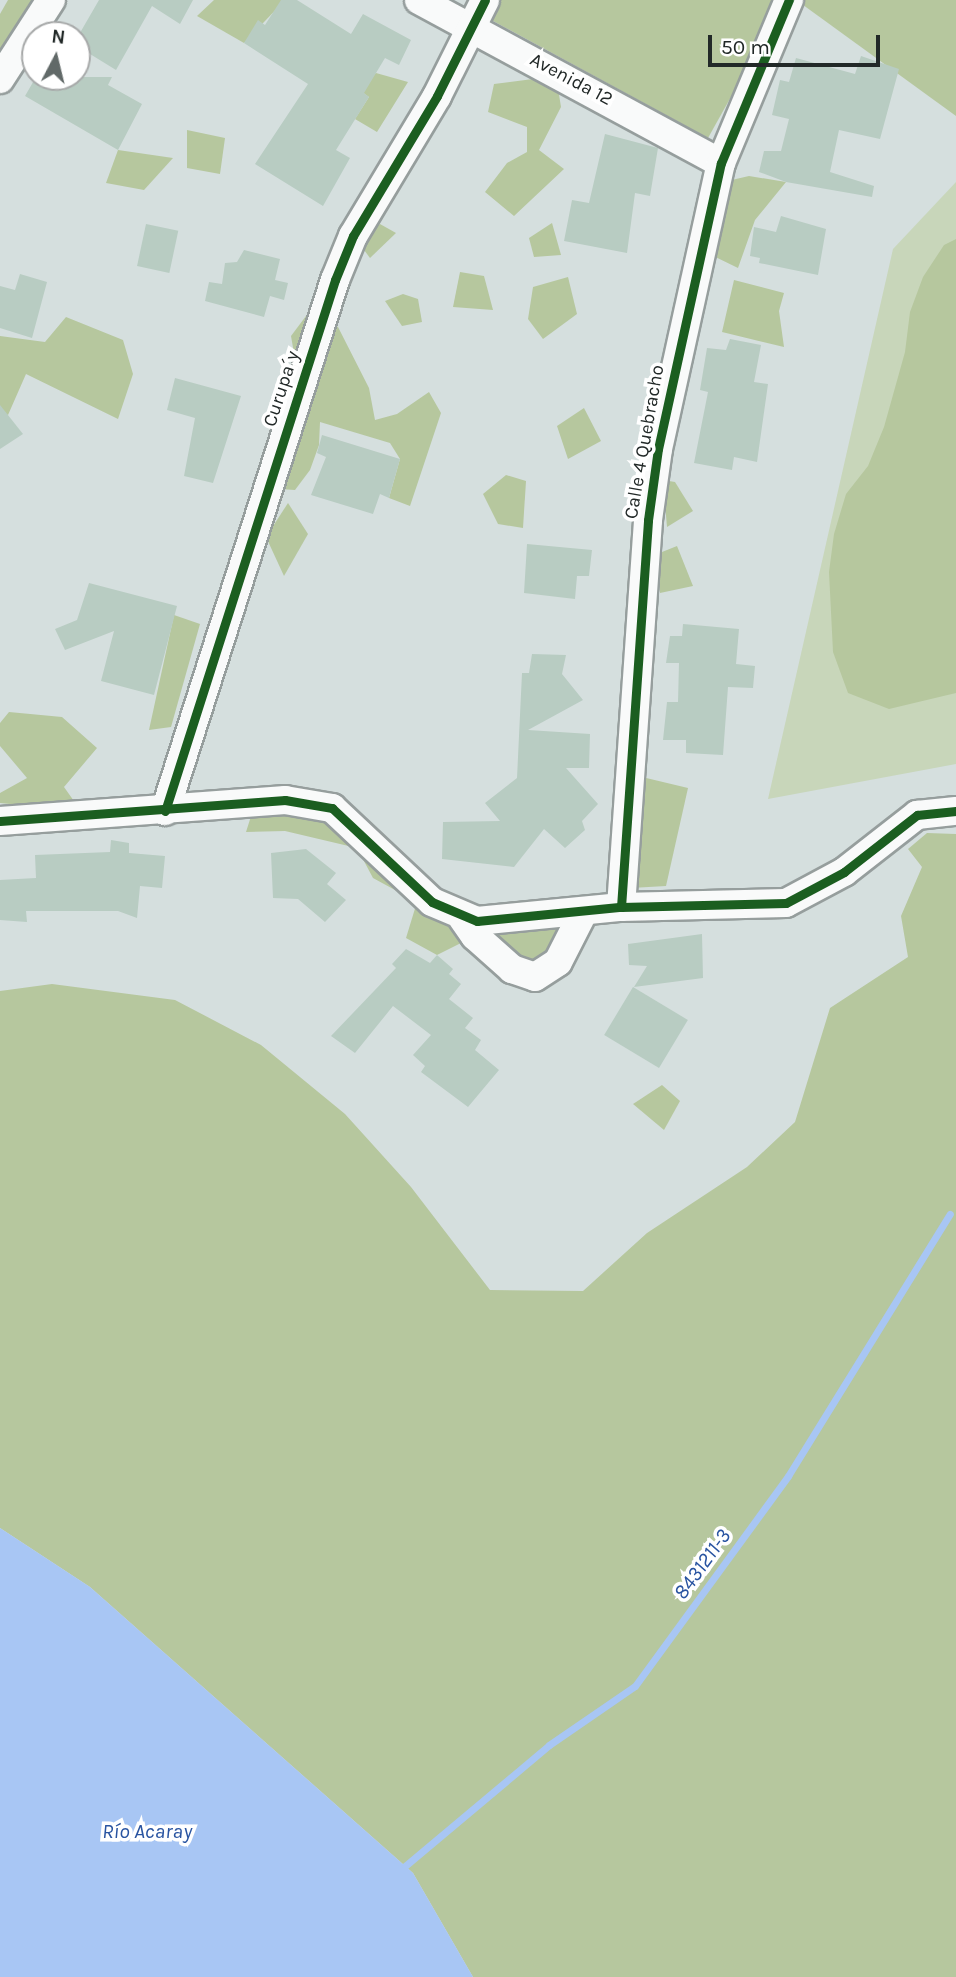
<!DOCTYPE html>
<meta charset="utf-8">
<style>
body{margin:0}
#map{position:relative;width:956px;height:1977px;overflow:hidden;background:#d5dfde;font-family:Karla,sans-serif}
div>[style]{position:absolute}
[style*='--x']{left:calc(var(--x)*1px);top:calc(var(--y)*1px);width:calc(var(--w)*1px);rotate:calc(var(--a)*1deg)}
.green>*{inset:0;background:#c8d6ba}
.forest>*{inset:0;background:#b6c79e}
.water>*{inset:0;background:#a8c6f4}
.stream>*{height:7px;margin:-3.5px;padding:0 3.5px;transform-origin:3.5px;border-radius:3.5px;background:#a8c6f4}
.building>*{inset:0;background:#b8ccc2;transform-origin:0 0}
.roads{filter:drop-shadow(2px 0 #969e9d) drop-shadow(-2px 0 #969e9d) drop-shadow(0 2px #969e9d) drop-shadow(0 -2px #969e9d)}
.street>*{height:28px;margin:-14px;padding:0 14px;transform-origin:14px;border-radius:14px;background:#f9fafa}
.cycleway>*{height:9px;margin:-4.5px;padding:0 4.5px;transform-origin:4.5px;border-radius:4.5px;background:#1b5e20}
span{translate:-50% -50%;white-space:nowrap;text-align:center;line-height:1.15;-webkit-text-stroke:7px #fff;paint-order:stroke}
.street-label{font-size:19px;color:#222928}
.water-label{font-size:21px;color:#2954a1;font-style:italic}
.north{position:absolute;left:21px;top:21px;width:70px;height:70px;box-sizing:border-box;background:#fff;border:2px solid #a7a9a9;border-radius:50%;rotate:7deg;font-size:19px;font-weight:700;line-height:28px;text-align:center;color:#222928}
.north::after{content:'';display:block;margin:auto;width:24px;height:32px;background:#616968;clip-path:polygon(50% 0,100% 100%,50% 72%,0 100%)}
.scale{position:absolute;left:708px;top:35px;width:172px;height:32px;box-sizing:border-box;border:4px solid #222928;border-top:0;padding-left:9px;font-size:21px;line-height:24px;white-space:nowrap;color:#222928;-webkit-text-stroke:5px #fff;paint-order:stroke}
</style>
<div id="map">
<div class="green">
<i style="clip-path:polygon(956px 182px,956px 764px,768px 799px,893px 249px)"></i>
</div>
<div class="forest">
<i style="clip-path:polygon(8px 0,37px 0,0 64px,0 14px)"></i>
<i style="clip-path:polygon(214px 0,285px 0,244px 43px,197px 16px)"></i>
<i style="clip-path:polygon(490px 0,785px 0,708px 138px,484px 16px)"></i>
<i style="clip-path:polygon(801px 0,956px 0,956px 116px,799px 2px)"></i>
<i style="clip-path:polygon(376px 73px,408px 82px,377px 132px,355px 119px,369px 97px,355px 87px)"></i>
<i style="clip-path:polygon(556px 76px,561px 107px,539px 150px,564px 169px,514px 216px,485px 192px,507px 163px,527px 152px,527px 127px,488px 112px,494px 84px)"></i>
<i style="clip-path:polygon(187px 130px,225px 138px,220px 174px,187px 168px)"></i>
<i style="clip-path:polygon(118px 150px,173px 158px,144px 190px,106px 183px)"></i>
<i style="clip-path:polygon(749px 176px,786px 182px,755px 220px,738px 268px,699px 249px,723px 182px)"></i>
<i style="clip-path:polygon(552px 223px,561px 255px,534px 257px,529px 238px)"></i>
<i style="clip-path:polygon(380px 224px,396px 233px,370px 258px,356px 239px)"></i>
<i style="clip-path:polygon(956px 239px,956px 693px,889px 709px,848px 693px,833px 652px,829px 572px,834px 534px,846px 494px,868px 466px,884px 427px,905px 352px,910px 312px,923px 277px,944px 245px)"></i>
<i style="clip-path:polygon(460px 272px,484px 276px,493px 310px,453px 307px)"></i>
<i style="clip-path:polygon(568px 277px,577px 314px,543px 339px,528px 319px,533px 287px)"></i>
<i style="clip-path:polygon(734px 280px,784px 293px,779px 311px,784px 347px,722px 332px)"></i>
<i style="clip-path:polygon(403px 294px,418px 299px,422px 322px,402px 326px,385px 301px)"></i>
<i style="clip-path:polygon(312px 308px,338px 327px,369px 388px,375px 420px,397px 414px,429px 392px,441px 413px,410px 506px,389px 498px,400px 459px,390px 443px,320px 422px,319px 445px,310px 470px,295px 490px,279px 489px,305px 417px,291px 336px)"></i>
<i style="clip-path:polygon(66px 317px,123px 340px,133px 374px,118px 419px,26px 374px,8px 415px,0 412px,0 336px,45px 342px)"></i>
<i style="clip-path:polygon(584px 408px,601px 441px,568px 459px,557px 426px)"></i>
<i style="clip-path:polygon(506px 475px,526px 481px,523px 528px,498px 524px,483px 494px)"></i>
<i style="clip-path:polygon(663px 480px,675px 482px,693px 511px,667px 527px)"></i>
<i style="clip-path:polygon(288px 503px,308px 534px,284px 576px,266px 537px)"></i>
<i style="clip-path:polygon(677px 546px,693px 586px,660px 593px,657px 554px)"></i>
<i style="clip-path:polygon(174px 615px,200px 624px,171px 727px,149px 730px)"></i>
<i style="clip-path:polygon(9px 712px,62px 717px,97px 748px,64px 787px,81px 811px,0 803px,0 793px,27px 778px,0 746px,0 723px)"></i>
<i style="clip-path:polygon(642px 777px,688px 788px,666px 886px,631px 888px)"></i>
<i style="clip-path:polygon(252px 813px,305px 813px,332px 820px,448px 921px,563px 925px,581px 943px,519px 973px,471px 938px,437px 955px,406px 938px,417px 902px,373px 878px,357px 848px,285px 831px,246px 832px)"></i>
<i style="clip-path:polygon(927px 833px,956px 834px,956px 1977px,473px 1977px,413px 1873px,90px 1587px,0 1528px,0 991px,52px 984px,175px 1000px,261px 1045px,345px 1114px,411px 1187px,490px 1290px,583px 1291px,647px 1233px,747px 1167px,795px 1122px,830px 1008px,908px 957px,901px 916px,922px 867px,908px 849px)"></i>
<i style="clip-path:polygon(662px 1085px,680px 1101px,664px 1130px,633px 1104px)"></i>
</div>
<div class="water">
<i style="clip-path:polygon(0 1528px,90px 1587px,413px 1873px,473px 1977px,0 1977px)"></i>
</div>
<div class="stream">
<i style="--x:405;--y:1866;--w:188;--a:-40"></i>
<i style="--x:549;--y:1745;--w:104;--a:-34.5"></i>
<i style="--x:635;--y:1686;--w:260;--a:-53.9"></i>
<i style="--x:788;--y:1476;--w:308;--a:-58.3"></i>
</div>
<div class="building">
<i style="clip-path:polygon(99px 0,193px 0,180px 24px,152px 6px,116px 70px,77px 46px,77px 38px)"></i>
<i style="clip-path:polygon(281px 0,297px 0,351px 34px,363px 14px,411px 40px,399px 65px,385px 58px,364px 93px,369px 97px,336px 150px,350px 158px,323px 206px,255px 164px,308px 84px,244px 43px,258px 20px,265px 25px)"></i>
<i style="clip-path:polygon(861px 56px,899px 69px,880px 139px,839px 130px,830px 172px,874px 186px,872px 197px,786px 182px,759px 172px,764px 151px,781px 151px,789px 119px,772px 115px,780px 80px,789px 82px,796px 58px,855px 74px)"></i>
<i style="clip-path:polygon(36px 77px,112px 77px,108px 85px,142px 104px,118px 150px,25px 96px)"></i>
<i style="clip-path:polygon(605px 134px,658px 148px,650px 196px,635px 193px,627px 253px,564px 241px,572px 200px,589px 203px)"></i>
<i style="clip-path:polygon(781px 216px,826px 229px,818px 275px,759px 263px,760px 258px,750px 256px,754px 227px,776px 232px)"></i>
<i style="left:146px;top:224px;width:33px;height:43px;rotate:12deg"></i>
<i style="clip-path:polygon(244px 250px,280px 259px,275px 280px,288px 283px,284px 300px,270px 296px,264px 317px,205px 301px,209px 282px,222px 284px,225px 263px,237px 262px)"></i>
<i style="clip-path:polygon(20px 274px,47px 282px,32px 338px,0 328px,0 286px,15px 290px)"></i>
<i style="clip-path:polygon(730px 339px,761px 345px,754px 382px,768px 384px,757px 462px,734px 457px,732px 470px,694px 463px,708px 392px,700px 390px,707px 348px,726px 350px)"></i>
<i style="clip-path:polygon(175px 378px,241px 396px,213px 483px,184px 476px,195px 418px,167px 410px)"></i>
<i style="clip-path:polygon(0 405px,23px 434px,0 449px)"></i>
<i style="clip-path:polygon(322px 435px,400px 459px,389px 498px,380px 494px,373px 514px,311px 495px,326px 457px,317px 453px)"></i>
<i style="clip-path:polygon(527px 544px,592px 550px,589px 576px,577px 576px,575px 599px,524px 593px)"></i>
<i style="clip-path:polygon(89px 583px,177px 606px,154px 695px,101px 681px,114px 631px,65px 650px,55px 629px,77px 620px)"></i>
<i style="clip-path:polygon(683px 624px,739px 629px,736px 664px,755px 666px,753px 688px,728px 687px,723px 755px,686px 753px,686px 740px,663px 740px,667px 702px,678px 702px,679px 663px,666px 663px,670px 636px,682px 636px)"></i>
<i style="clip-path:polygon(532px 654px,566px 655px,562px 674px,583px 700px,528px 730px,590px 734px,589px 768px,566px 768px,598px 804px,582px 821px,585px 830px,565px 848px,544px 829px,514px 867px,442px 859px,443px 822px,500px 821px,485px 803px,517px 778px,522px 673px,529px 673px)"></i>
<i style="clip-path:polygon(111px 840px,129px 843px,129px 853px,165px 856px,162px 888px,140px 886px,137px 918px,118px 911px,26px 911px,27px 922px,0 920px,0 880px,36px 878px,35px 855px,110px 852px)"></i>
<i style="clip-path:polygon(306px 849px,336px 873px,327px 884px,346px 900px,325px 922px,298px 899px,273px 898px,271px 853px)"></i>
<i style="clip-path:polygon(702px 934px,703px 978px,634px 987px,647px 966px,629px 965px,628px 944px)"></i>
<i style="clip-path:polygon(406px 949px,430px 963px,437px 955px,453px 969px,449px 974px,461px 984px,449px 999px,473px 1018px,465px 1028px,481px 1040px,475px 1050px,499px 1070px,468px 1107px,421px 1072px,425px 1066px,413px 1055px,431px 1035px,393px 1006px,355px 1053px,331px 1036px,396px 968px,392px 964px)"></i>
<i style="left:633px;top:987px;width:64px;height:56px;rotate:31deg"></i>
</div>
<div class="roads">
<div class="street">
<i style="--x:419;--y:0;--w:343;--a:28.4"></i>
<i style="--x:0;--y:79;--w:94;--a:-57.2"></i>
<i style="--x:165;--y:811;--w:558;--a:-72.25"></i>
<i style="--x:335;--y:280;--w:48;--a:-67.8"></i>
<i style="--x:353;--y:236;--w:163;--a:-59"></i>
<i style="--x:437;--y:96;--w:107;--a:-63.4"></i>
<i style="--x:0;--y:821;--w:286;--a:-4.2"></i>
<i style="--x:285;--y:800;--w:48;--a:9.7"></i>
<i style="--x:332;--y:808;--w:137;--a:43.2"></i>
<i style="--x:432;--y:902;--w:49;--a:22.9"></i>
<i style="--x:477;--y:921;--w:145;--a:-5.6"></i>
<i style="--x:621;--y:907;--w:165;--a:-1.4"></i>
<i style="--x:786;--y:903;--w:66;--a:-28.1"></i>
<i style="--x:844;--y:872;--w:93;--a:-38"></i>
<i style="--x:917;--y:815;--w:39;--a:-6"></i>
<i style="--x:621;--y:907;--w:388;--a:-86"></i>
<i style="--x:648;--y:520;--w:72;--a:-82"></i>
<i style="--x:658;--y:449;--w:293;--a:-77.6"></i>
<i style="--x:721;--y:163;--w:177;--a:-67.4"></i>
<i style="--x:463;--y:919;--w:21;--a:55"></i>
<i style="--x:475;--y:936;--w:50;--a:41.7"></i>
<i style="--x:512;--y:969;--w:24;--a:19"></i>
<i style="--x:535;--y:977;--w:27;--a:-33"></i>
<i style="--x:558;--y:962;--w:57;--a:-63"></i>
</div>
</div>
<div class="cycleway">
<i style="--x:165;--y:811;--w:558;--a:-72.25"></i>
<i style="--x:335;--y:280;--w:48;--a:-67.8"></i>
<i style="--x:353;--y:236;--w:163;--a:-59"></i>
<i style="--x:437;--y:96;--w:107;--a:-63.4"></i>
<i style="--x:0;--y:821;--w:286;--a:-4.2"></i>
<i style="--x:285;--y:800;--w:48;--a:9.7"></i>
<i style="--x:332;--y:808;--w:137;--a:43.2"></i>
<i style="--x:432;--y:902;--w:49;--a:22.9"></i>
<i style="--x:477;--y:921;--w:145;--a:-5.6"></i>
<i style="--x:621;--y:907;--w:165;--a:-1.4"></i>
<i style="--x:786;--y:903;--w:66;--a:-28.1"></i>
<i style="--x:844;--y:872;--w:93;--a:-38"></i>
<i style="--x:917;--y:815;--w:39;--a:-6"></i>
<i style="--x:621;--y:907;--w:388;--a:-86"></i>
<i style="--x:648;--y:520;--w:72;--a:-82"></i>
<i style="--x:658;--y:449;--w:293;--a:-77.6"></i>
<i style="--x:721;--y:163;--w:177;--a:-67.4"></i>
</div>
<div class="street-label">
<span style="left:571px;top:80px;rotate:28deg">Avenida 12</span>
<span style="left:282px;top:389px;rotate:-72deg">Curupa´y</span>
<span style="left:645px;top:442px;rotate:-80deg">Calle 4 Quebracho</span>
</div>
<div class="water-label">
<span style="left:702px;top:1564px;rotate:-54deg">8431211-3</span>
<span style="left:147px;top:1831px">Río Acaray</span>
</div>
<div class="north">N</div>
<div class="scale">50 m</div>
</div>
